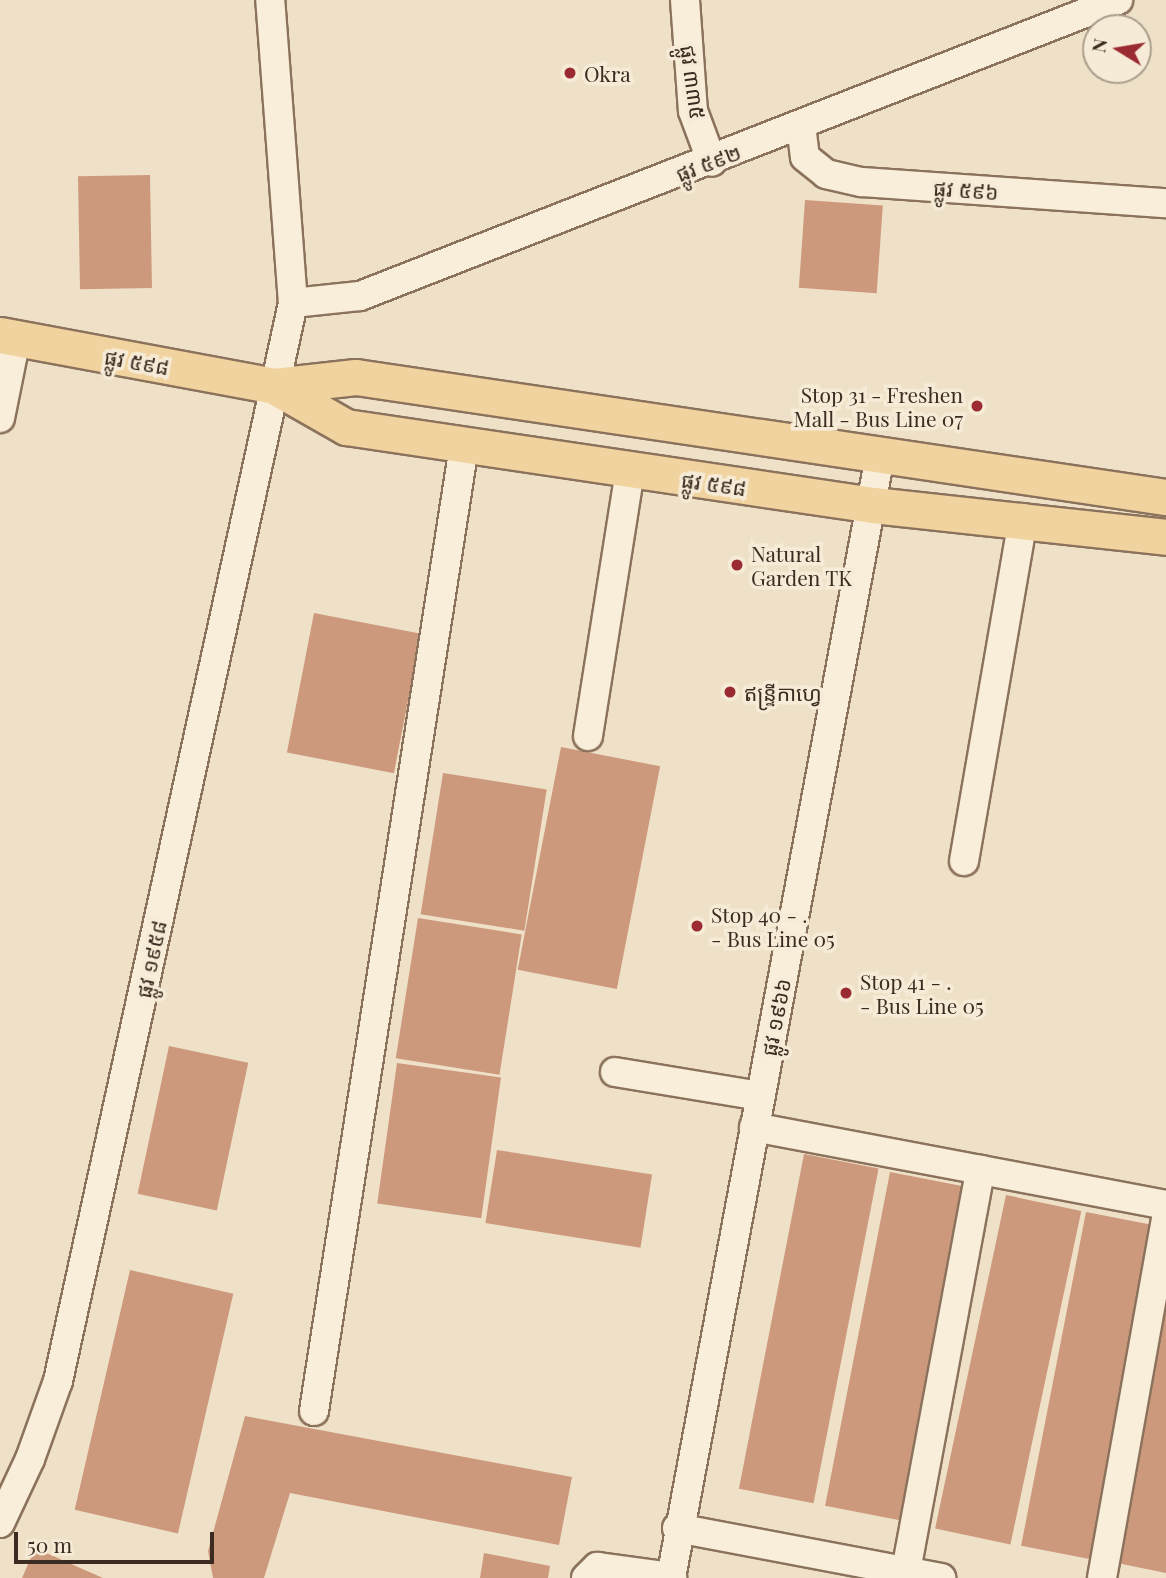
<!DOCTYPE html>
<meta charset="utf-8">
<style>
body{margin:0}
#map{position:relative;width:1166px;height:1578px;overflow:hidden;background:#efe1c7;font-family:"Playfair Display","Noto Sans Khmer",serif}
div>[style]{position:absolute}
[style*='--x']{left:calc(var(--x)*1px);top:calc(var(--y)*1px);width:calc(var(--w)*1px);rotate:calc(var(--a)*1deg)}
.building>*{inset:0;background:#cd997d;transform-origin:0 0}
.roads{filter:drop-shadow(2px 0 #8b725c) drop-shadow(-2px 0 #8b725c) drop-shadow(0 2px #8b725c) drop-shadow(0 -2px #8b725c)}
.minor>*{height:28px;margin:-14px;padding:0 14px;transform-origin:14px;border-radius:14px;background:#f9eeda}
.major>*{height:35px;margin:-17.5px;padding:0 17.5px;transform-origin:17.5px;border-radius:17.5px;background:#f1d39f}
.dots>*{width:19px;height:19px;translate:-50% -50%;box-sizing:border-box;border:4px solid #f6ebd6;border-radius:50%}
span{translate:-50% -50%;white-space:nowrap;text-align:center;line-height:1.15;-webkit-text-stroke:7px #f6ebd6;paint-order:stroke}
.poi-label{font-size:21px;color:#3b2b20}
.left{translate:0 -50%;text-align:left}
.right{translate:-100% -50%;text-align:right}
.street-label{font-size:21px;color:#3b2b20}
.north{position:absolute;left:1082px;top:14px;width:70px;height:70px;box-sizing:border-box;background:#f6ebd6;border:2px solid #ab9e8d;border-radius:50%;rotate:281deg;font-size:19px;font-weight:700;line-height:28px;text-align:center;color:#3b2b20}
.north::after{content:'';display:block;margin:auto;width:24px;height:32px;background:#9a2b33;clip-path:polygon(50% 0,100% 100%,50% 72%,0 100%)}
.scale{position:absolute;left:14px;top:1532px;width:200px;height:32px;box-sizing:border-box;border:4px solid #3b2b20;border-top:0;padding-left:9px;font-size:21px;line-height:24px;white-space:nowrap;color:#3b2b20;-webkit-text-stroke:5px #f6ebd6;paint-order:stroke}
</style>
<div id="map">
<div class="building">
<i style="left:150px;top:175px;width:113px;height:72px;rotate:89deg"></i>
<i style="left:805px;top:200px;width:78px;height:88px;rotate:4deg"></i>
<i style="left:314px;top:613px;width:109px;height:142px;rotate:11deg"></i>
<i style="left:561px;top:747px;width:101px;height:227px;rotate:11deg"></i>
<i style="left:443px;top:773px;width:105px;height:143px;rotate:9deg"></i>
<i style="left:418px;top:918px;width:105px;height:142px;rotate:9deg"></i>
<i style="left:169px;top:1046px;width:81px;height:151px;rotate:12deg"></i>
<i style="left:397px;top:1063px;width:105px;height:142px;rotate:8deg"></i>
<i style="left:497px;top:1150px;width:157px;height:74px;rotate:9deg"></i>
<i style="left:804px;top:1154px;width:76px;height:341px;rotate:11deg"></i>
<i style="left:890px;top:1172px;width:76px;height:340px;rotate:11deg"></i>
<i style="left:1006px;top:1195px;width:77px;height:341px;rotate:12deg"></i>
<i style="left:1086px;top:1212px;width:76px;height:340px;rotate:11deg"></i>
<i style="left:130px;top:1270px;width:106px;height:246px;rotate:13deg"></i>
<i style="clip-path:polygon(1165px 1302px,1166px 1303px,1166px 1573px,1112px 1562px)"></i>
<i style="clip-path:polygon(245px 1416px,572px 1477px,559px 1545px,290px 1493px,264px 1578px,213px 1578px,208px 1551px)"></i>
<i style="clip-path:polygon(35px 1548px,103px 1578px,22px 1578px)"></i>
<i style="clip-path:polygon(484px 1553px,550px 1566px,548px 1578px,480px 1578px)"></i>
</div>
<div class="roads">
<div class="minor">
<i style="--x:685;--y:0;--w:111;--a:85.9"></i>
<i style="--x:693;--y:111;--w:54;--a:69.6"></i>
<i style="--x:801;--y:125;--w:32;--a:83"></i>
<i style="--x:805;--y:157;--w:27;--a:39"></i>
<i style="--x:826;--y:174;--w:37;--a:13"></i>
<i style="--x:862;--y:182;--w:305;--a:4"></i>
<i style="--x:293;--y:303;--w:67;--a:-6"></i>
<i style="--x:360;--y:296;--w:814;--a:-21.33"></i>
<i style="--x:0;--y:418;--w:81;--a:-78.6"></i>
<i style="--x:588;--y:736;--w:268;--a:-81"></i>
<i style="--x:964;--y:861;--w:348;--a:-80.2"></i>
<i style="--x:615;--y:1072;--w:147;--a:9.4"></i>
<i style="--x:754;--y:1127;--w:419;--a:10.7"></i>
<i style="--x:314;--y:1411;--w:977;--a:-81.16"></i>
<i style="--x:0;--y:1523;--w:71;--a:-64.9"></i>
<i style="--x:30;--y:1459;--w:83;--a:-70.3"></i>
<i style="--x:58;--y:1381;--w:1103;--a:-77.7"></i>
<i style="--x:293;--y:303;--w:304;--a:-94.3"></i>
<i style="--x:677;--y:1528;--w:269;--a:10.7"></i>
<i style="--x:906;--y:1571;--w:408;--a:-79.5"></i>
<i style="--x:586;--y:1578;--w:16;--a:-45"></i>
<i style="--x:597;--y:1567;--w:76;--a:7.6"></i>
<i style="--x:671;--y:1578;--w:1141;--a:-79.45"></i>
<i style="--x:1102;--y:1578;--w:365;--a:-79.9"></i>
</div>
<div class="major">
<i style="--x:0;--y:335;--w:279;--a:10.5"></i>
<i style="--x:274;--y:386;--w:82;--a:-6.3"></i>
<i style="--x:356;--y:377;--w:819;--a:8.43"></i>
<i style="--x:274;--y:386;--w:83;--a:29.7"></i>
<i style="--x:346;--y:427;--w:533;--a:8.42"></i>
<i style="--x:873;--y:505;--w:295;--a:6.2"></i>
</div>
</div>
<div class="dots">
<i style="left:570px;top:73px;background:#9a2b33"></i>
<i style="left:977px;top:406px;background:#9a2b33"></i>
<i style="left:737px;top:565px;background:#9a2b33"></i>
<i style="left:730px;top:692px;background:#9a2b33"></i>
<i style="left:697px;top:926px;background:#9a2b33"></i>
<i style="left:846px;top:993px;background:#9a2b33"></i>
</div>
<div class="poi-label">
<span class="left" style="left:584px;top:73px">Okra</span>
<span class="right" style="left:963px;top:406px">Stop 31 - Freshen<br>Mall - Bus Line 07</span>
<span class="left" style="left:751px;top:565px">Natural<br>Garden TK</span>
<span class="left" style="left:744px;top:692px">ឥន្ទ្រីកាហ្វេ</span>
<span class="left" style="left:711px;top:926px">Stop 40 - .<br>- Bus Line 05</span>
<span class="left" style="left:860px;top:993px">Stop 41 - .<br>- Bus Line 05</span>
</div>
<div class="street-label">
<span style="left:694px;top:82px;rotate:82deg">ផ្លូវ ៣៣៥</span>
<span style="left:708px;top:162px;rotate:-21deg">ផ្លូវ ៥៩២</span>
<span style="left:966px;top:189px;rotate:4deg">ផ្លូវ ៥៩៦</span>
<span style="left:137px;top:361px;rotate:10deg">ផ្លូវ ៥៩៨</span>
<span style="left:714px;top:483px;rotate:8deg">ផ្លូវ ៥៩៨</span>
<span style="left:150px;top:959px;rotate:-78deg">ផ្លូវ ១៩៥៨</span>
<span style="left:775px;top:1017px;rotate:-79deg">ផ្លូវ ១៩៦៦</span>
</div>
<div class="north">N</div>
<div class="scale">50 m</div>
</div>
